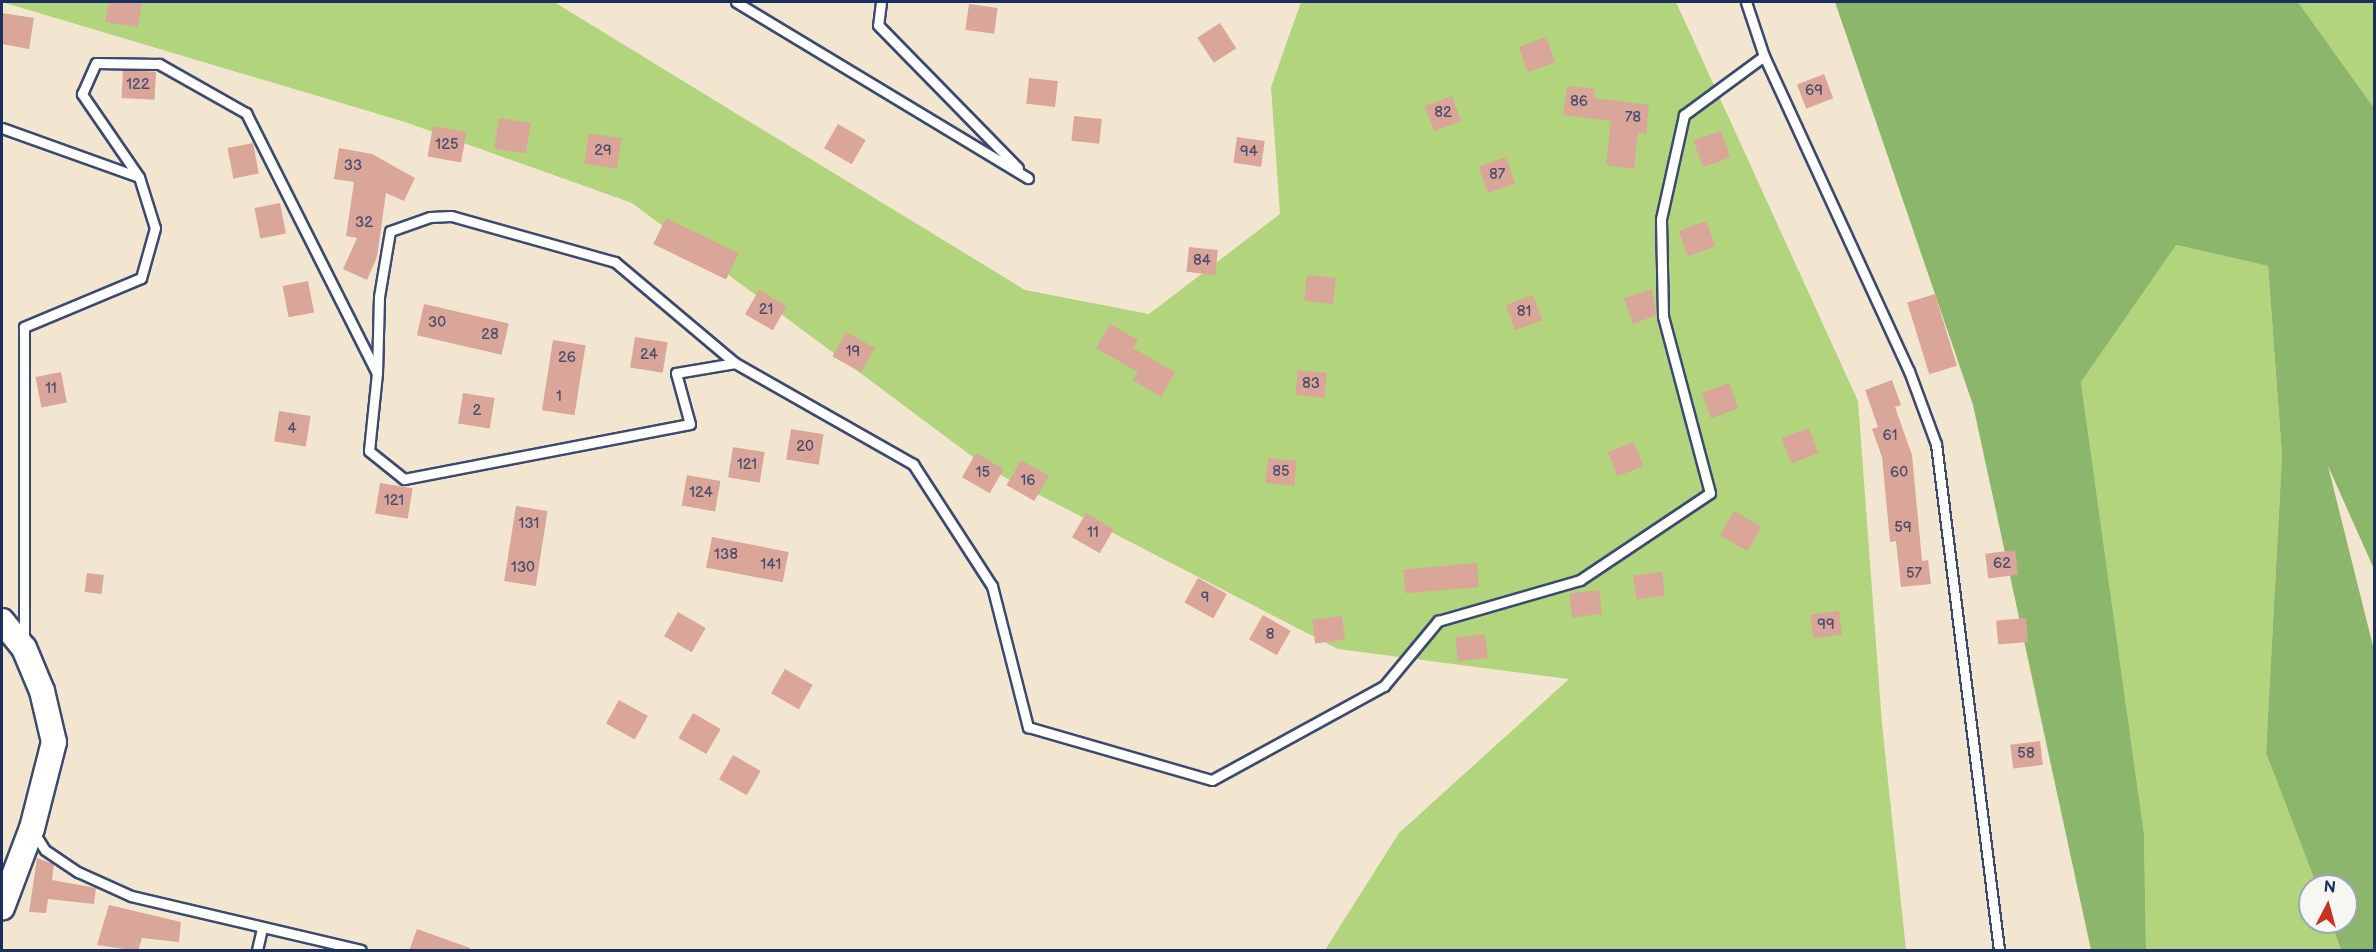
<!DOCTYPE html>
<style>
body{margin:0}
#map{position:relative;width:2376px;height:952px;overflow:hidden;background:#f3e6d1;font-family:"Balsamiq Sans",sans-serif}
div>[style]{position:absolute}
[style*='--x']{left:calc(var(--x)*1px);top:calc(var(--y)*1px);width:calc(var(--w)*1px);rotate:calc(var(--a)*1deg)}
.green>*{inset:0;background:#b1d47c}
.forest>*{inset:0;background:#8cb66c}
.building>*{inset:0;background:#daa699;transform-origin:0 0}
.roads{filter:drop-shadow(2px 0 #3b4a6f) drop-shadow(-2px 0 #3b4a6f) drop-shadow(0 2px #3b4a6f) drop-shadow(0 -2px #3b4a6f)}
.service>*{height:9px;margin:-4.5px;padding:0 4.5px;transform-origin:4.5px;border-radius:4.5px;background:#fff}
.tertiary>*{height:24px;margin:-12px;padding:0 12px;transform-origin:12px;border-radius:12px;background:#fff}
span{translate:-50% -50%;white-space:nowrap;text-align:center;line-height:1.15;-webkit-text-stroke:4.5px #f6f6f2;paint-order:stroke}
.number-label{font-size:15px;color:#4b4d6d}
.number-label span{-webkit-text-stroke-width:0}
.frame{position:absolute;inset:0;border:3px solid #1b2f5e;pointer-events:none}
.north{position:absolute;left:2298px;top:874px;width:60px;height:60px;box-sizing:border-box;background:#f6f6f2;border:2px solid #9ea6b7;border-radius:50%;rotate:6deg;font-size:16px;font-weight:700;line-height:24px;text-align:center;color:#1b2f5e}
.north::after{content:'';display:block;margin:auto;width:21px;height:27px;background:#c8321e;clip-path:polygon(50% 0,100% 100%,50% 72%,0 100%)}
</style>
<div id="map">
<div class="green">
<i style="clip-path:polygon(2px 2px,554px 2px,1025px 290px,1149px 314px,1280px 214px,1271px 87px,1301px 2px,1676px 2px,1858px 401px,1882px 724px,1906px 950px,1325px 950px,1399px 833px,1569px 679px,1338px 649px,989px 469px,632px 203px,405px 122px)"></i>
<i style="clip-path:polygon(2298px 2px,2374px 2px,2374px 108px)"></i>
<i style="clip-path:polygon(2175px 245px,2268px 266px,2282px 456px,2266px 753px,2317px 886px,2310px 886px,2310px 922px,2331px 922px,2341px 950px,2146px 950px,2144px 834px,2081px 382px)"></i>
</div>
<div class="forest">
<i style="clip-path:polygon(1835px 2px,2298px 2px,2374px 108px,2374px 569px,2328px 466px,2374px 650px,2374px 950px,2341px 950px,2331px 922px,2346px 922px,2346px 886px,2317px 886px,2266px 753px,2282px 456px,2268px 266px,2176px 245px,2081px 382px,2144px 834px,2146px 950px,2091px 950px,1973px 405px)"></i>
</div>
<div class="building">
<i style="clip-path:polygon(109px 2px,142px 2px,138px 27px,105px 22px)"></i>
<i style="left:969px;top:4px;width:29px;height:26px;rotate:8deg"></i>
<i style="clip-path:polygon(2px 13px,34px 18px,29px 49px,2px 44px)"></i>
<i style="left:1220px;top:23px;width:30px;height:27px;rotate:57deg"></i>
<i style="left:1546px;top:37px;width:27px;height:29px;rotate:70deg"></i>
<i style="left:123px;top:70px;width:33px;height:28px;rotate:3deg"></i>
<i style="left:1824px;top:74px;width:26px;height:29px;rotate:69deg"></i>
<i style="left:1029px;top:78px;width:29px;height:26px;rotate:6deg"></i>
<i style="clip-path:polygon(1567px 86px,1595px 89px,1594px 98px,1649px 105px,1646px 134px,1638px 133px,1634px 169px,1606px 165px,1611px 121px,1563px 115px)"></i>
<i style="left:1452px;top:96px;width:27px;height:29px;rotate:70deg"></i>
<i style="left:1074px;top:116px;width:28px;height:25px;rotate:6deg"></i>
<i style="left:499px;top:118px;width:32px;height:31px;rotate:9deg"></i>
<i style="left:838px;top:124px;width:32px;height:28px;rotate:30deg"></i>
<i style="left:433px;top:126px;width:34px;height:31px;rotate:10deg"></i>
<i style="left:1721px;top:131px;width:28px;height:29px;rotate:71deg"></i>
<i style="left:589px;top:133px;width:33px;height:31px;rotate:9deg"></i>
<i style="left:1237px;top:137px;width:28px;height:26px;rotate:8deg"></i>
<i style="left:253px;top:143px;width:31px;height:26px;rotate:79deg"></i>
<i style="clip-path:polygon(339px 148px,372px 154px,415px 178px,404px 201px,386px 193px,377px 257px,367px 280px,343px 269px,357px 238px,346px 236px,354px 182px,334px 179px)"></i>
<i style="left:1506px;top:157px;width:28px;height:29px;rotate:71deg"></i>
<i style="left:280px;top:203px;width:31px;height:26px;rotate:79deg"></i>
<i style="left:666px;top:218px;width:81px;height:29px;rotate:26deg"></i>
<i style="left:1706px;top:221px;width:27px;height:29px;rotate:70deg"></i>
<i style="left:1189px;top:247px;width:29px;height:25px;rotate:6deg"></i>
<i style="left:1307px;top:275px;width:29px;height:26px;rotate:6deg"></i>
<i style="left:308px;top:281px;width:32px;height:26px;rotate:79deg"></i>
<i style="clip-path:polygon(1652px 289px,1656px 315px,1633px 324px,1624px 298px)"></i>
<i style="left:759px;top:290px;width:32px;height:28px;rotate:30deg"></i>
<i style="left:1935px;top:294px;width:75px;height:29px;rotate:73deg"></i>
<i style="left:1533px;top:295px;width:27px;height:29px;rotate:70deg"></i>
<i style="left:424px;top:304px;width:87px;height:32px;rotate:13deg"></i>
<i style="clip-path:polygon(1110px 324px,1138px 340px,1133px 348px,1175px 372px,1161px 397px,1133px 380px,1138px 372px,1096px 348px)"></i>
<i style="left:846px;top:332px;width:33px;height:28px;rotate:29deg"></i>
<i style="left:635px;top:337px;width:33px;height:31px;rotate:9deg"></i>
<i style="left:553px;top:340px;width:33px;height:71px;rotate:9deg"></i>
<i style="left:1298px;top:370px;width:29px;height:25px;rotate:6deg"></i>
<i style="left:61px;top:372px;width:31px;height:26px;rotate:79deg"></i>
<i style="clip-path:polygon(1892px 380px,1901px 405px,1895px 407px,1912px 455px,1922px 561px,1928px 560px,1931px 584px,1901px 587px,1896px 541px,1890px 542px,1882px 457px,1872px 429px,1878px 427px,1865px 390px)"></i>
<i style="left:1729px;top:383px;width:27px;height:29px;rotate:70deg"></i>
<i style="left:463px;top:393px;width:32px;height:31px;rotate:9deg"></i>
<i style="left:279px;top:411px;width:32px;height:31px;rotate:9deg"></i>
<i style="left:1809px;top:428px;width:27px;height:29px;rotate:70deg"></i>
<i style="left:791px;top:429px;width:33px;height:31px;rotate:9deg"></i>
<i style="left:1634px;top:442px;width:26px;height:28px;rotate:69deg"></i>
<i style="left:733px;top:447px;width:32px;height:31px;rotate:9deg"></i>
<i style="left:976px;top:453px;width:32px;height:28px;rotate:30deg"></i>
<i style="left:1268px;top:458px;width:29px;height:25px;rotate:6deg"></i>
<i style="left:1021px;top:460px;width:32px;height:29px;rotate:30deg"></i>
<i style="left:687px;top:475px;width:34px;height:31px;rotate:10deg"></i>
<i style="left:380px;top:483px;width:33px;height:31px;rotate:9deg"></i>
<i style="left:516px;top:506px;width:32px;height:76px;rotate:9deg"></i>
<i style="left:1734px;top:511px;width:32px;height:28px;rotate:30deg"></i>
<i style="left:1086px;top:513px;width:32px;height:28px;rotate:30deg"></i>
<i style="left:712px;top:537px;width:78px;height:31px;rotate:11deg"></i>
<i style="left:2015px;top:550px;width:25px;height:30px;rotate:83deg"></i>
<i style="left:1477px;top:563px;width:24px;height:74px;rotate:85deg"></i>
<i style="left:1662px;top:572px;width:24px;height:29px;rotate:83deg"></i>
<i style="left:87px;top:573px;width:17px;height:19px;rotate:7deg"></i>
<i style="left:1198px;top:578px;width:33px;height:28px;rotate:29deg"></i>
<i style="left:1599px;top:590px;width:24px;height:30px;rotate:83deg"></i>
<i style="left:1839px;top:611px;width:24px;height:29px;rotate:83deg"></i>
<i style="left:678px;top:612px;width:32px;height:28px;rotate:30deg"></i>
<i style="left:1263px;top:615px;width:32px;height:28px;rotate:30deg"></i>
<i style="left:1342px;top:616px;width:24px;height:30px;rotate:83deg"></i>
<i style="left:2026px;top:618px;width:24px;height:30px;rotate:85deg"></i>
<i style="left:1485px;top:634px;width:24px;height:30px;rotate:83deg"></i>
<i style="left:785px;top:669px;width:32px;height:28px;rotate:30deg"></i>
<i style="left:619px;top:700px;width:33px;height:27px;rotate:29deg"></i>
<i style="left:693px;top:713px;width:32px;height:29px;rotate:30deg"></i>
<i style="left:2040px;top:741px;width:24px;height:30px;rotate:83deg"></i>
<i style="left:733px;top:755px;width:32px;height:28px;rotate:30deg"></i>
<i style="clip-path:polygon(37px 858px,54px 864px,52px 880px,96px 888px,94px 904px,48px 899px,46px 913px,29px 912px)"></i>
<i style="clip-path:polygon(109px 905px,181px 922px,179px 942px,142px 938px,138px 951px,97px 945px)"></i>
<i style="clip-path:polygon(417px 929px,470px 948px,470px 951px,409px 951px)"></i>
</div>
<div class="roads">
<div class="service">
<i style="--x:736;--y:2;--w:341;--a:31.1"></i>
<i style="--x:881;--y:2;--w:23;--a:97"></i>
<i style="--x:878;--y:25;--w:200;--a:45.6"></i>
<i style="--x:1746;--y:2;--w:57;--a:71.6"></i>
<i style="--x:1764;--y:56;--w:347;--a:65.3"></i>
<i style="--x:1909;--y:371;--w:78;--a:69.7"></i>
<i style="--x:1936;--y:444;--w:510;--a:82.9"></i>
<i style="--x:2;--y:128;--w:145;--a:19.7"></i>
<i style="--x:139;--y:177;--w:53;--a:72.6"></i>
<i style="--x:155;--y:228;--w:52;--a:105.6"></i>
<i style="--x:141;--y:278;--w:127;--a:157.3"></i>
<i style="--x:24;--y:327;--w:313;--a:90"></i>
<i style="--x:139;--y:177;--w:101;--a:-124.5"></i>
<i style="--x:82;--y:94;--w:34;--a:-66"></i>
<i style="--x:96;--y:63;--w:63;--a:0.9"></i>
<i style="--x:159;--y:64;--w:100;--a:29.4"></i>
<i style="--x:246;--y:113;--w:291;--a:63.3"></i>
<i style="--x:377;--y:373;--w:78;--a:95.9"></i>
<i style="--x:369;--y:451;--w:45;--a:38.7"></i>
<i style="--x:404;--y:479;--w:291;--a:-10.9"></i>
<i style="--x:690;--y:424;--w:53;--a:-105.4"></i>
<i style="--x:676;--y:373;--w:60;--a:-9.6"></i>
<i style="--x:735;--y:363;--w:157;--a:-139.9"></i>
<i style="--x:615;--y:262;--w:170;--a:-164.3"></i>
<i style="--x:451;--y:216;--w:21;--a:177"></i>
<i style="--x:430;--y:217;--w:42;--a:160.7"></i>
<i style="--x:390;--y:231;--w:67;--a:99.5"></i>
<i style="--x:379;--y:297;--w:76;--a:91.5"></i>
<i style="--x:735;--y:363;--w:205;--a:29.6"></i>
<i style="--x:913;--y:464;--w:145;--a:57.1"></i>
<i style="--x:992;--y:586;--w:146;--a:75.7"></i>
<i style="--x:1028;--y:727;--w:191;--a:16.1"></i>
<i style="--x:1212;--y:780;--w:196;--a:-28.7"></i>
<i style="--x:1384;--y:686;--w:85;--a:-50.3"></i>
<i style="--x:1438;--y:621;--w:148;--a:-16.1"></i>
<i style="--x:1580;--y:580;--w:156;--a:-33.8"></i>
<i style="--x:1710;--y:493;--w:183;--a:-104.9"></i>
<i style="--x:1663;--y:316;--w:97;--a:-91.2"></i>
<i style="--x:1661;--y:219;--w:107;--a:-77.5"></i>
<i style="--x:1684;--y:115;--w:99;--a:-36.4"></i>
<i style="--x:33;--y:831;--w:22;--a:58"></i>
<i style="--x:45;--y:850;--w:40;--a:34"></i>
<i style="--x:78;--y:872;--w:58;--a:24.4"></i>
<i style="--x:131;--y:896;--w:236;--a:13.2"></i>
<i style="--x:257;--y:950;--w:22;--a:-77"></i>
</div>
<div class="tertiary">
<i style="--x:2;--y:621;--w:35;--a:51"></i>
<i style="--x:24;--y:648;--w:47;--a:67.3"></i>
<i style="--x:42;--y:691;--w:52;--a:76.8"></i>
<i style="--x:54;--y:742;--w:89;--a:104.3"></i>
<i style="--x:32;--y:828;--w:85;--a:110.6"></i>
</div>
</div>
<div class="number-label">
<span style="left:138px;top:85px">122</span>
<span style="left:1814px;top:91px">69</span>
<span style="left:1579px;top:102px">86</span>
<span style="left:1443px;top:113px">82</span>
<span style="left:1633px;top:118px">78</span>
<span style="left:447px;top:145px">125</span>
<span style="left:603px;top:151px">29</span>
<span style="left:1249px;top:152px">94</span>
<span style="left:353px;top:166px">33</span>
<span style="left:1497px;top:175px">87</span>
<span style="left:364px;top:223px">32</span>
<span style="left:1202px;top:261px">84</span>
<span style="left:766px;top:310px">21</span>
<span style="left:1524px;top:312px">81</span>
<span style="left:437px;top:323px">30</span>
<span style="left:490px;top:335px">28</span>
<span style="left:853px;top:352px">19</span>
<span style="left:649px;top:355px">24</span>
<span style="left:567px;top:358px">26</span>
<span style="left:1311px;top:384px">83</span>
<span style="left:51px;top:389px">11</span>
<span style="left:559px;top:397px">1</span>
<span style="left:477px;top:411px">2</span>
<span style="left:292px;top:429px">4</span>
<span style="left:1890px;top:436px">61</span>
<span style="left:805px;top:447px">20</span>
<span style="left:747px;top:465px">121</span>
<span style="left:1281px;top:472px">85</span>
<span style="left:983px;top:473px">15</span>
<span style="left:1899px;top:473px">60</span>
<span style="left:1028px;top:481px">16</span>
<span style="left:701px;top:493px">124</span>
<span style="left:394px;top:501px">121</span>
<span style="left:529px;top:524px">131</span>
<span style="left:1903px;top:528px">59</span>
<span style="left:1093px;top:533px">11</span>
<span style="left:726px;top:555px">138</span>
<span style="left:2002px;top:564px">62</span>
<span style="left:771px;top:565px">141</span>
<span style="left:523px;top:568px">130</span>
<span style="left:1914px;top:574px">57</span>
<span style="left:1205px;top:598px">9</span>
<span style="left:1826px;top:625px">99</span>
<span style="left:1270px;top:635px">8</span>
<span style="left:2026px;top:754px">58</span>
</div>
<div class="frame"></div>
<div class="north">N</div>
</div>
